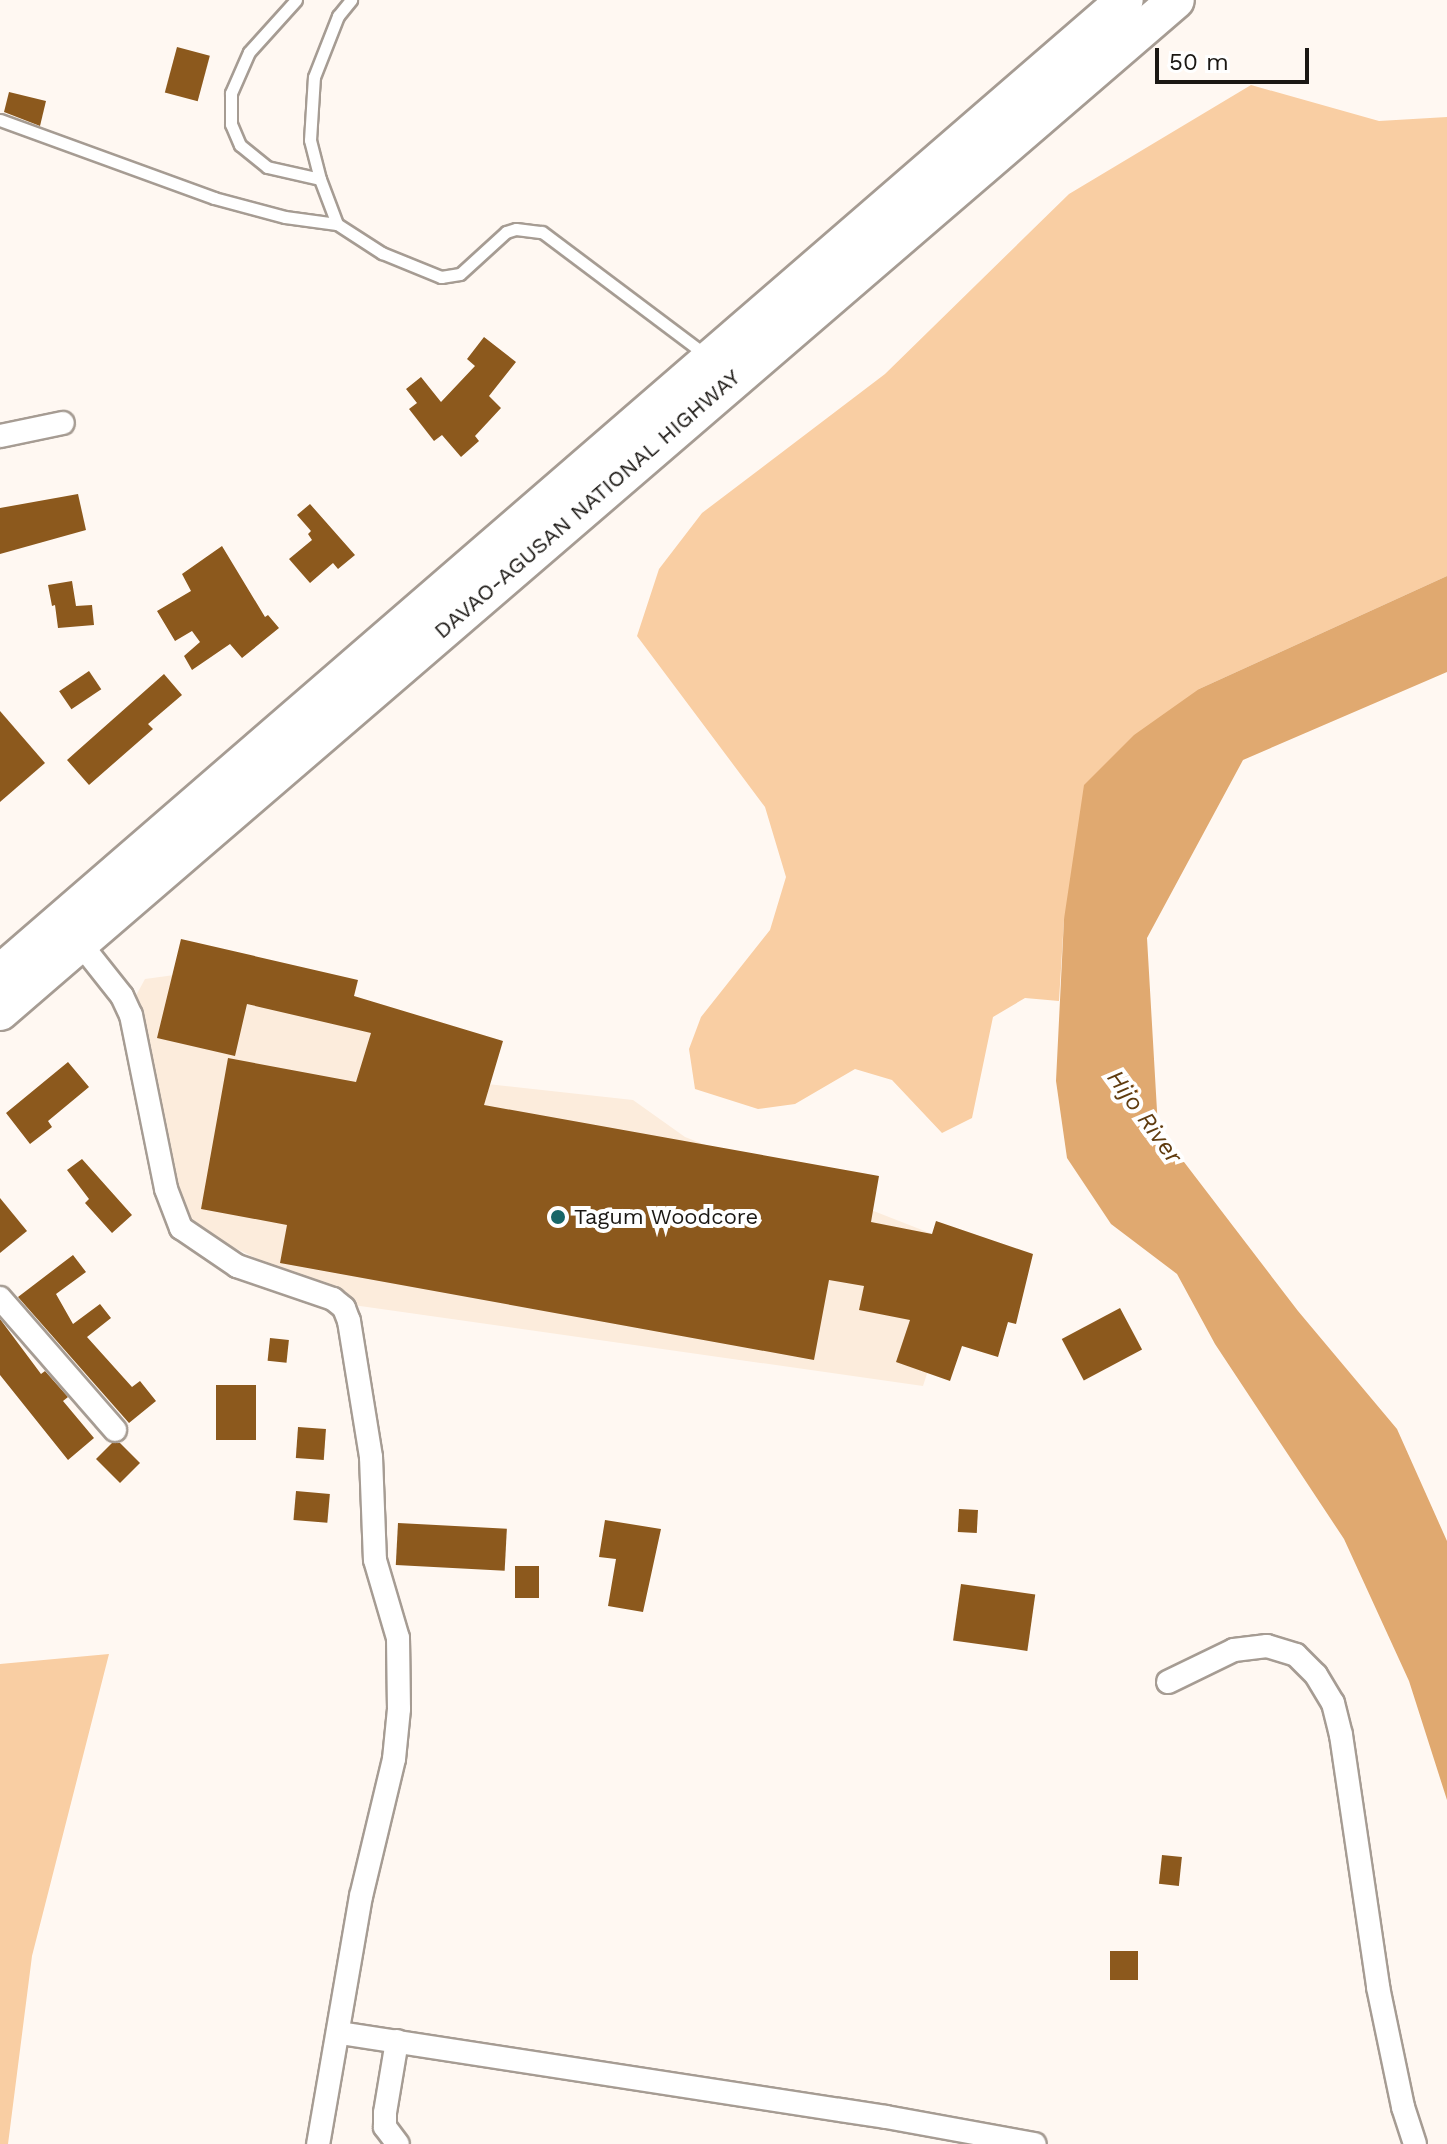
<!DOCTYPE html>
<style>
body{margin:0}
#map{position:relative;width:1447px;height:2144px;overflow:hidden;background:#fff8f2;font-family:"Work Sans",sans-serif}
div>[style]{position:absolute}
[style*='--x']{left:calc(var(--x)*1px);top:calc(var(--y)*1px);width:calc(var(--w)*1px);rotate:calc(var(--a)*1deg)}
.built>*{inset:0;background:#fcecdc}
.green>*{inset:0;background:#f9cea3}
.water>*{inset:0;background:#e0a970}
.building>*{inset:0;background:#8c591d;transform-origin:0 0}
.roads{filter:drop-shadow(2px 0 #a69c93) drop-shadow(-2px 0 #a69c93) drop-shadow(0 2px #a69c93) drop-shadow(0 -2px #a69c93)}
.service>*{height:11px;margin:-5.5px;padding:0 5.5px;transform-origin:5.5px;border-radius:5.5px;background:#fff}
.minor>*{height:22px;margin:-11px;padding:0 11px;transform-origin:11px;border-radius:11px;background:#fff}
.trunk>*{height:36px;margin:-18px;padding:0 18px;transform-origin:18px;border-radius:18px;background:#fff}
.dots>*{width:22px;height:22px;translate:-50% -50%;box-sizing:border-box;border:4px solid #fff;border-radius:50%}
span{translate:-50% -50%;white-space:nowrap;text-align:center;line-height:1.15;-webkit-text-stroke:8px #fff;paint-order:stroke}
.street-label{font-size:22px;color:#1b1814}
.poi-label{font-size:22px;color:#1b1814}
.left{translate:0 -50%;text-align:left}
.water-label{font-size:24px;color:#603c0f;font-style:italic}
.scale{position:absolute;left:1155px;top:48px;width:154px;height:36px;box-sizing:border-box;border:4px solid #1b1814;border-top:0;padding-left:10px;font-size:24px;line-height:28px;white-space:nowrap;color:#1b1814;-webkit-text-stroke:6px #fff;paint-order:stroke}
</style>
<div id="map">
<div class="built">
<i style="clip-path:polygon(189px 973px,329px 991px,460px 1081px,633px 1100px,685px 1137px,968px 1248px,923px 1386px,353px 1305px,181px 1222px,133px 1001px,145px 979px)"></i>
</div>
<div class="green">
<i style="clip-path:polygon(1251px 85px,1379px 121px,1447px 117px,1447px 576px,1199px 689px,1064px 919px,1059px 1001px,1025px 998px,993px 1017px,972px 1118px,942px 1133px,892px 1080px,855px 1069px,795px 1104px,758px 1109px,695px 1089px,689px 1049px,701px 1017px,770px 930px,786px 877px,765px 807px,637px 636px,659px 569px,702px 513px,885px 374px,1069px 194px)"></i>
<i style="clip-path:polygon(109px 1654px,32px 1956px,8px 2144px,0 2144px,0 1664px)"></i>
</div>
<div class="water">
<i style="clip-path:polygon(1447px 576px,1447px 672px,1243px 760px,1147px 938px,1158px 1128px,1298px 1311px,1397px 1429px,1447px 1541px,1447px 1800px,1409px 1681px,1344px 1539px,1215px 1344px,1177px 1274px,1111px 1224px,1067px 1158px,1056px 1081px,1064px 919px,1084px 785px,1134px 735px,1199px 689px)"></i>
</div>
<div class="building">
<i style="left:177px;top:47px;width:34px;height:47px;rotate:15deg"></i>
<i style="clip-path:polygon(9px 92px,46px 101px,40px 126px,4px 112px)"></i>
<i style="clip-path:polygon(484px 337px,516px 362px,489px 396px,501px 408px,475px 436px,479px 441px,461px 457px,442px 435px,434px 441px,409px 409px,417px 403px,406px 389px,421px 377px,441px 402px,475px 366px,467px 359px)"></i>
<i style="clip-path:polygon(78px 494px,86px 530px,0 554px,0 508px)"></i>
<i style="clip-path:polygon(310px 504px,355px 555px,338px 569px,333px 563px,310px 583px,289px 559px,312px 540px,308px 534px,311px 531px,297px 515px)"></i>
<i style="clip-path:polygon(222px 546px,265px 617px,268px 615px,279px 628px,242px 658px,230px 644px,192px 670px,184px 656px,200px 642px,192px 631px,175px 641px,157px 611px,191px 591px,182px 574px)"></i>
<i style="clip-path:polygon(72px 581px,76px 606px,92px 605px,94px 625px,58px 628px,55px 605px,52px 606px,48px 585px)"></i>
<i style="left:89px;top:671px;width:22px;height:36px;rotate:56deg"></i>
<i style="clip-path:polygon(164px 674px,182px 695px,148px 724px,153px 729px,89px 785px,67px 760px)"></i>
<i style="clip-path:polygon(0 711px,45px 763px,0 802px)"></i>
<i style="clip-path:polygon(181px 939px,358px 980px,354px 996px,503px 1041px,484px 1105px,879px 1176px,871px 1222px,932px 1234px,936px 1221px,1033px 1254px,1016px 1324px,1008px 1322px,998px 1357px,962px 1346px,950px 1381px,896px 1362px,910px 1320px,859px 1310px,864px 1286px,829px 1280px,814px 1360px,280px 1263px,287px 1225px,201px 1209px,228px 1058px,356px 1082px,371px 1033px,247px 1004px,235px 1056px,157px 1038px)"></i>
<i style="clip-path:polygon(68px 1062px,89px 1087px,48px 1121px,52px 1127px,30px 1144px,6px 1113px)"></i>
<i style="clip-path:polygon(82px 1159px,132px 1215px,112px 1233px,85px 1203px,89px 1199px,67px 1170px)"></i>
<i style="clip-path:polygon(0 1198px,27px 1231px,0 1253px)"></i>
<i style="clip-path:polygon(73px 1255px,86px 1272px,56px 1294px,73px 1324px,100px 1304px,111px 1318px,87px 1337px,132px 1387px,140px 1381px,156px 1401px,129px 1423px,18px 1297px)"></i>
<i style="left:1120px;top:1308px;width:47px;height:66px;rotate:62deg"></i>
<i style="clip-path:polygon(0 1319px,41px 1374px,45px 1371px,68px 1397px,63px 1401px,94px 1438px,68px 1460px,0 1375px)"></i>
<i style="left:270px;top:1338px;width:19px;height:23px;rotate:6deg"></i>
<i style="left:256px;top:1385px;width:55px;height:40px;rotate:90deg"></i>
<i style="left:298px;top:1427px;width:28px;height:31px;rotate:4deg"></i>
<i style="clip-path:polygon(112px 1443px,120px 1443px,140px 1463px,120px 1483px,96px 1459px)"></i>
<i style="left:296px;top:1491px;width:34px;height:29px;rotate:5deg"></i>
<i style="left:959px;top:1509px;width:19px;height:23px;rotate:3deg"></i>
<i style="clip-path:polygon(605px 1520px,661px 1529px,643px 1612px,608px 1606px,616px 1559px,599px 1557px)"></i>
<i style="left:398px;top:1523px;width:109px;height:42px;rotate:3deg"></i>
<i style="left:515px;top:1566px;width:24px;height:32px"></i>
<i style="left:961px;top:1584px;width:75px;height:57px;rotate:8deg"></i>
<i style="left:1162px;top:1855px;width:20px;height:29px;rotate:6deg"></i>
<i style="left:1110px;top:1951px;width:28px;height:29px"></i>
</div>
<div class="roads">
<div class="service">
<i style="--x:296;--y:0;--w:70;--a:132.1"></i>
<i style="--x:249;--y:52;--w:45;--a:113.7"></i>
<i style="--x:231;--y:93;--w:31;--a:90"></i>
<i style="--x:231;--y:124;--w:23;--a:67"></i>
<i style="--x:240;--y:145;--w:35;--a:39"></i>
<i style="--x:267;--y:167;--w:54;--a:12.8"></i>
<i style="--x:320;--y:179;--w:48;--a:69.3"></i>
<i style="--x:0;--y:120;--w:228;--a:20"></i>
<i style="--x:214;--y:198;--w:73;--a:15"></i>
<i style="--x:285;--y:217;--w:52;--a:7.7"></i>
<i style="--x:337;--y:224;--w:54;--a:32.8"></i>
<i style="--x:382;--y:253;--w:64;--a:22.1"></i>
<i style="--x:441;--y:277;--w:19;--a:-9"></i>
<i style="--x:460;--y:274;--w:62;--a:-42.4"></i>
<i style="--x:506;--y:232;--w:10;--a:-17"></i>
<i style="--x:516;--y:229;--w:26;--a:7"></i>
<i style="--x:542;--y:232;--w:205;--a:36.9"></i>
<i style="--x:320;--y:179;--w:40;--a:-104.4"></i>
<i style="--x:310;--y:140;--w:63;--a:-86.4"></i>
<i style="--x:314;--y:77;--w:66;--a:-68.5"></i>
<i style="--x:338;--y:16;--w:21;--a:-51"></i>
</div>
<div class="minor">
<i style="--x:0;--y:436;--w:64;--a:-11.7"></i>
<i style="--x:72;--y:933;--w:80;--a:51.6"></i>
<i style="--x:122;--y:996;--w:21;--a:65"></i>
<i style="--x:131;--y:1015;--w:177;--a:78.6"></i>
<i style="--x:166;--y:1189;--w:42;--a:69"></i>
<i style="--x:181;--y:1228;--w:68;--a:34.2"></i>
<i style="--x:237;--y:1266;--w:102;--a:19"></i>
<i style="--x:333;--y:1299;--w:14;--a:39"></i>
<i style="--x:344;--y:1308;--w:14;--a:69"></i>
<i style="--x:349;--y:1321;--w:138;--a:80.8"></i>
<i style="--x:371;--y:1457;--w:103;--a:87.8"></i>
<i style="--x:375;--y:1560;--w:81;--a:73.6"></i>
<i style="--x:398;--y:1638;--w:71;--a:89.2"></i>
<i style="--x:399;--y:1709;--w:50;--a:95.7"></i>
<i style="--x:394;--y:1759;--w:141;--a:103.5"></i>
<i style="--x:361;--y:1896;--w:252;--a:99.8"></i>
<i style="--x:0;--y:1298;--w:175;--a:48.9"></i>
<i style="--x:1168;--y:1682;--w:73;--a:-25.9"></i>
<i style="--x:1234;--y:1650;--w:33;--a:-7"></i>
<i style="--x:1267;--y:1646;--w:30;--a:17"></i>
<i style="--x:1296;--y:1655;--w:28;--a:45"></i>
<i style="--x:1316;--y:1675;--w:33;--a:59"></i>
<i style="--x:1333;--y:1703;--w:33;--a:76"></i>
<i style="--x:1341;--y:1735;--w:255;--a:81.6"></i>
<i style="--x:1378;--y:1987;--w:123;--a:78.2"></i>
<i style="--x:1403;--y:2107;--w:39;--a:72"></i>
<i style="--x:340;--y:2033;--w:552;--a:8.75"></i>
<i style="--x:886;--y:2117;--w:151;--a:10.3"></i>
<i style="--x:397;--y:2041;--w:73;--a:99.5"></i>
<i style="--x:385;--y:2113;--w:14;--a:90"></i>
<i style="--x:385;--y:2127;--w:21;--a:53"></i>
</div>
<div class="trunk">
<i style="--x:0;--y:973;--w:1487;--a:-40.86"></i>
<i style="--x:0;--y:1012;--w:1551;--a:-40.71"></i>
</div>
</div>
<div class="dots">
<i style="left:558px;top:1217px;background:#186667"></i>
</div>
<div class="street-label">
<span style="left:587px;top:504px;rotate:-41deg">DAVAO-AGUSAN NATIONAL HIGHWAY</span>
</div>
<div class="poi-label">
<span class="left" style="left:574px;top:1217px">Tagum Woodcore</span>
</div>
<div class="water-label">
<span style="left:1144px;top:1117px;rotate:54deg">Hijo River</span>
</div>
<div class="scale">50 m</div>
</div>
